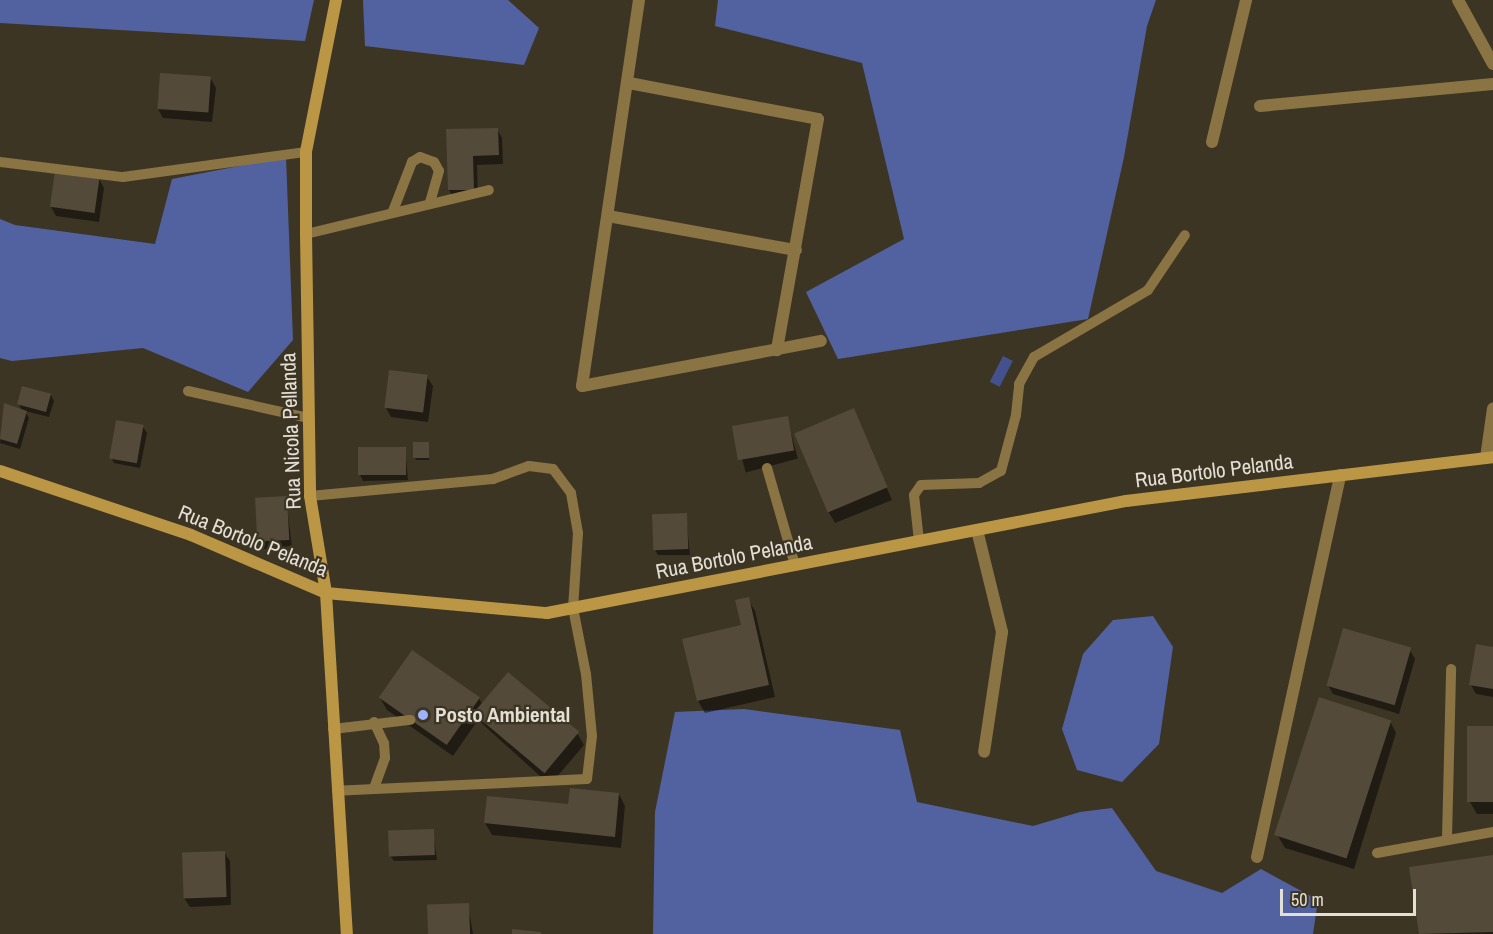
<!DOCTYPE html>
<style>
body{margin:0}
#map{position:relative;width:1493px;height:934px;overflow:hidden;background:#3d3524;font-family:"Archivo Narrow",sans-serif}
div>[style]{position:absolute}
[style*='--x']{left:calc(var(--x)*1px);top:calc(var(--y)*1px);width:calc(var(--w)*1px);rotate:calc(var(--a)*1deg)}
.forest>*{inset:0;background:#5262a1}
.water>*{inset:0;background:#43528f;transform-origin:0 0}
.shadow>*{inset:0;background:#0007;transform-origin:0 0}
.building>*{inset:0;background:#534a39;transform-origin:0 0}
.lane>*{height:10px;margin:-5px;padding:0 5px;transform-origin:5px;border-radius:5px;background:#8b7444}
.street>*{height:12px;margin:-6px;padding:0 6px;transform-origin:6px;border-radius:6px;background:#8b7444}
.secondary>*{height:12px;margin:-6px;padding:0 6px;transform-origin:6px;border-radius:6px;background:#bb9644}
.dots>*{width:16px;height:16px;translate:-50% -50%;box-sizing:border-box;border:3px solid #3d3524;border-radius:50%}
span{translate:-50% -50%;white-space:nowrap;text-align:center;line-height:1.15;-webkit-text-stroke:4.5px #3d3524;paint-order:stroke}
.street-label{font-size:21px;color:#e4dfd5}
.poi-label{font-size:21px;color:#e4dfd5;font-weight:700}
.left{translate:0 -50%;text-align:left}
.scale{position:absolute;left:1280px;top:889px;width:136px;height:27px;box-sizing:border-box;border:3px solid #e4dfd5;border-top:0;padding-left:8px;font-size:18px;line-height:21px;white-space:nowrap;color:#e4dfd5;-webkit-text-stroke:4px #3d3524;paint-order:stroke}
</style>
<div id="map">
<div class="forest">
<i style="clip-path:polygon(0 0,314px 0,305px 41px,0 23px)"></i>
<i style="clip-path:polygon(363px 0,508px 0,539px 28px,524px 65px,365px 46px)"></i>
<i style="clip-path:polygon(718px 0,1156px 0,1147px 26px,1124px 157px,1088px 319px,838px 359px,806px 292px,904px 239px,862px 63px,715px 26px)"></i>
<i style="clip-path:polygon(286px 157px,293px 340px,248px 392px,143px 348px,12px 361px,0 358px,0 219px,15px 225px,155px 244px,172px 179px)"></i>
<i style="clip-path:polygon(1153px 616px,1173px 647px,1159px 744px,1122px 782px,1077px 770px,1062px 729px,1083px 654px,1113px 620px)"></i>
<i style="clip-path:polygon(744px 709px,900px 730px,917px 802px,1033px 826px,1080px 812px,1112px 808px,1156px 871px,1222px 893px,1261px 869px,1318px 900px,1313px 934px,653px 934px,655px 812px,675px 712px)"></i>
</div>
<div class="water">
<i style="left:1003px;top:356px;width:11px;height:29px;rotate:27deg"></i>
</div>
<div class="shadow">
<i style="clip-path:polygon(211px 79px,216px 88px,212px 122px,163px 118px,158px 109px)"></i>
<i style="clip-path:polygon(497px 129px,502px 138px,503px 164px,477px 165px,478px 198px,454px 199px,449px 190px,447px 130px)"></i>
<i style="clip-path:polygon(99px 179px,104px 188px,99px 222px,56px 216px,51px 207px)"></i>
<i style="clip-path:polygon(427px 377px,433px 386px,428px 422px,391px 417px,386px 408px)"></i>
<i style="clip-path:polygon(51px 395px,54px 401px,49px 417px,25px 411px,29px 418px,20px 449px,0 443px,5px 405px,22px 411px,19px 404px)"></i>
<i style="clip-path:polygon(853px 410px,892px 500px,835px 523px,828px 511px)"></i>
<i style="left:787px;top:418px;width:42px;height:54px;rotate:75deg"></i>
<i style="clip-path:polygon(143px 427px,147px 433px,140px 468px,114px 463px,111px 457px)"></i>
<i style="clip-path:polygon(428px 444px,429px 460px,416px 460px,415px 458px)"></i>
<i style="clip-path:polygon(405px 448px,408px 480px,363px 481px,360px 475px)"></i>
<i style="left:286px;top:498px;width:48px;height:30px;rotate:83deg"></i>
<i style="clip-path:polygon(686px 515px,690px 555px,658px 555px,655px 550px)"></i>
<i style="clip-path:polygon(748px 599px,755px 611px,775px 697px,705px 713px,698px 701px,743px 627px)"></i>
<i style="clip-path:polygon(1493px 649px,1493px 697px,1476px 694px,1471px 685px)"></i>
<i style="clip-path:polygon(1410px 650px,1415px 659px,1399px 714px,1333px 694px,1328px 685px)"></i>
<i style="clip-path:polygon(380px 698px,479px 698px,482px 704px,577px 733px,584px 745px,550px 785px,478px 720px,453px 756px,387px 710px)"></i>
<i style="clip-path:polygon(1390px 721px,1396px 733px,1354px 869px,1285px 848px,1278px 836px)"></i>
<i style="clip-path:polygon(1493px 727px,1493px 814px,1477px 814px,1470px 802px,1468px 728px)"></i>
<i style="clip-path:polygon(619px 794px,625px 806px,621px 848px,492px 835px,485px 823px,488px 797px,570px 805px)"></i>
<i style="clip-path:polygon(433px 831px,437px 860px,394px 861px,390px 855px)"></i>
<i style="clip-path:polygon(224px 852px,230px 861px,231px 905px,190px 907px,184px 898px)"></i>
<i style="clip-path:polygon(1493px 857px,1493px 934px,1421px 934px,1411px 869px)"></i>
<i style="clip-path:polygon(468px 905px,473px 934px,429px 934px)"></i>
</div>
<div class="building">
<i style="left:160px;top:73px;width:51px;height:36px;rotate:4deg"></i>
<i style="clip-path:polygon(498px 128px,499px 155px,473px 156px,474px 190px,448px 190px,446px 129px)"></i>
<i style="left:55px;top:171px;width:45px;height:36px;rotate:8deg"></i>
<i style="left:389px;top:370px;width:39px;height:38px;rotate:7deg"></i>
<i style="left:22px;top:386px;width:30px;height:19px;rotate:15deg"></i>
<i style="clip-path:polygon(4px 403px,27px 411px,17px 444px,0 439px)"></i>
<i style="left:854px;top:408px;width:86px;height:65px;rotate:67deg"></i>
<i style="left:788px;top:416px;width:35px;height:57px;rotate:80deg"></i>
<i style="left:116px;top:420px;width:28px;height:39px;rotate:10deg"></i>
<i style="left:413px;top:442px;width:16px;height:16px"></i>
<i style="left:406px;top:447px;width:28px;height:48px;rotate:90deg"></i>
<i style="left:287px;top:496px;width:44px;height:32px;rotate:87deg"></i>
<i style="left:687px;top:513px;width:36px;height:35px;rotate:88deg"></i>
<i style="clip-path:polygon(749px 597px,769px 685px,697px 701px,682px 639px,741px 625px,735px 600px)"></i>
<i style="left:1343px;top:628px;width:71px;height:60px;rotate:16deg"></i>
<i style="clip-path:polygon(1476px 644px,1493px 647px,1493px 689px,1469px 685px)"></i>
<i style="left:412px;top:650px;width:83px;height:58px;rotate:35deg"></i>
<i style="left:508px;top:672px;width:93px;height:54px;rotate:40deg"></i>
<i style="left:1319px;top:697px;width:76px;height:145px;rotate:18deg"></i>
<i style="left:1467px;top:726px;width:26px;height:76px"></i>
<i style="clip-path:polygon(570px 788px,619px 793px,615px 837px,484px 823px,487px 796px,568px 804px)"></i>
<i style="left:434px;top:829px;width:26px;height:46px;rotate:88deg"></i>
<i style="left:225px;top:851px;width:46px;height:43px;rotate:88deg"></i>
<i style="clip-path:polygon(1493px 855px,1493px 932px,1419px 934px,1409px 867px)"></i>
<i style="left:469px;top:903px;width:31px;height:42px;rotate:88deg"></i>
<i style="clip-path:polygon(512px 929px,541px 932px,541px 934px,512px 934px)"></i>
</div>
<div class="lane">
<i style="--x:0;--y:162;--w:124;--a:7"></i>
<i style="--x:123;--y:177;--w:185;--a:-7.8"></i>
<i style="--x:393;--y:211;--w:53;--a:-68.8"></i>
<i style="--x:412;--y:162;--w:9;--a:-32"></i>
<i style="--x:420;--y:157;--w:15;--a:20"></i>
<i style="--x:434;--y:162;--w:10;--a:61"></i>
<i style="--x:439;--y:171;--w:33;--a:106"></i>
<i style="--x:306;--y:234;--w:188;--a:-13.5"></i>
<i style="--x:188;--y:391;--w:124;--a:12.6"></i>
<i style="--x:767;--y:468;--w:101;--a:73.9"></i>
<i style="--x:310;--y:496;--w:184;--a:-5.3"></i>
<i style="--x:493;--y:479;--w:38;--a:-20"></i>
<i style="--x:529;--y:466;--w:24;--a:7"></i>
<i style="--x:553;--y:469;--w:30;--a:53"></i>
<i style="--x:571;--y:493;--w:41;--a:80.1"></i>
<i style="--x:578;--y:533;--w:75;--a:93.8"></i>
<i style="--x:573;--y:608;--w:67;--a:78.9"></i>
<i style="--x:586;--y:674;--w:62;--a:84.5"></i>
<i style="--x:592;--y:736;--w:43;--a:96.6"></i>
<i style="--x:587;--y:779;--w:250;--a:177.3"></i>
<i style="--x:919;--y:541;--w:46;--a:-96.2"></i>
<i style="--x:914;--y:495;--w:12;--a:-55"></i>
<i style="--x:921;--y:485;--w:58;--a:-2"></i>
<i style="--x:979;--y:483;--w:25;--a:-29"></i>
<i style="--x:1001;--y:471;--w:58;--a:-75"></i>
<i style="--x:1016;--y:415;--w:31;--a:-84"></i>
<i style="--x:1019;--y:384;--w:31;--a:-61"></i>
<i style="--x:1034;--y:357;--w:132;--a:-30.4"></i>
<i style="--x:1148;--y:290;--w:66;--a:-56.1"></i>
<i style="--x:374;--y:722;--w:23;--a:65"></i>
<i style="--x:384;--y:743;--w:15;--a:86"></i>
<i style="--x:385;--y:758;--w:32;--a:110"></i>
<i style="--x:333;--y:729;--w:78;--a:-6.7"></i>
<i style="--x:1447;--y:838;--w:169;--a:-88.6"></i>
<i style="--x:1377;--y:853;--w:118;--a:-10.3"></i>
</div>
<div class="street">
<i style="--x:639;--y:0;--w:390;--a:98.4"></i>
<i style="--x:582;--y:386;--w:243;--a:-10.7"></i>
<i style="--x:1458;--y:0;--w:73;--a:61.3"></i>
<i style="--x:629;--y:83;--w:192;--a:10.8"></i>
<i style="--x:818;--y:119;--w:235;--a:100.1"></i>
<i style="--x:1260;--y:106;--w:234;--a:-5.4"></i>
<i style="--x:1212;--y:142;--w:146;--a:-76.5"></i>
<i style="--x:608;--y:216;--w:191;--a:10.3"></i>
<i style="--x:1486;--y:458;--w:50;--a:-82"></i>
<i style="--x:977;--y:530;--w:105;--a:76.2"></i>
<i style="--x:1002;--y:632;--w:121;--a:98.5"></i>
<i style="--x:1257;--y:857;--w:391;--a:-77.7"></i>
</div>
<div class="secondary">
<i style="--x:336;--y:0;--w:155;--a:101.2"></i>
<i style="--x:306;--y:152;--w:82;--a:90"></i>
<i style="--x:306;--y:234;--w:262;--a:89.1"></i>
<i style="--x:310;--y:496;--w:98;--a:80.6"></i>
<i style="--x:326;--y:593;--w:342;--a:86.5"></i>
<i style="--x:0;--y:471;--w:201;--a:18.5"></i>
<i style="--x:191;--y:535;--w:147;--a:23.2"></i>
<i style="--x:326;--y:593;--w:222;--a:5.2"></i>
<i style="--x:547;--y:613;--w:590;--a:-10.95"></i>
<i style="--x:1126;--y:501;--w:370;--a:-6.8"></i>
</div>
<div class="dots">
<i style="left:423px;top:715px;background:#9fb3fd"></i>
</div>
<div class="street-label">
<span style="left:291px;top:431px;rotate:-92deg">Rua Nicola Pellanda</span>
<span style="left:1214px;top:471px;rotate:-7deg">Rua Bortolo Pelanda</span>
<span style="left:253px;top:541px;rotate:22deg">Rua Bortolo Pelanda</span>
<span style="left:734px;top:557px;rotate:-11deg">Rua Bortolo Pelanda</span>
</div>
<div class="poi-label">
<span class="left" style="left:435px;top:715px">Posto Ambiental</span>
</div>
<div class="scale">50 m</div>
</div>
